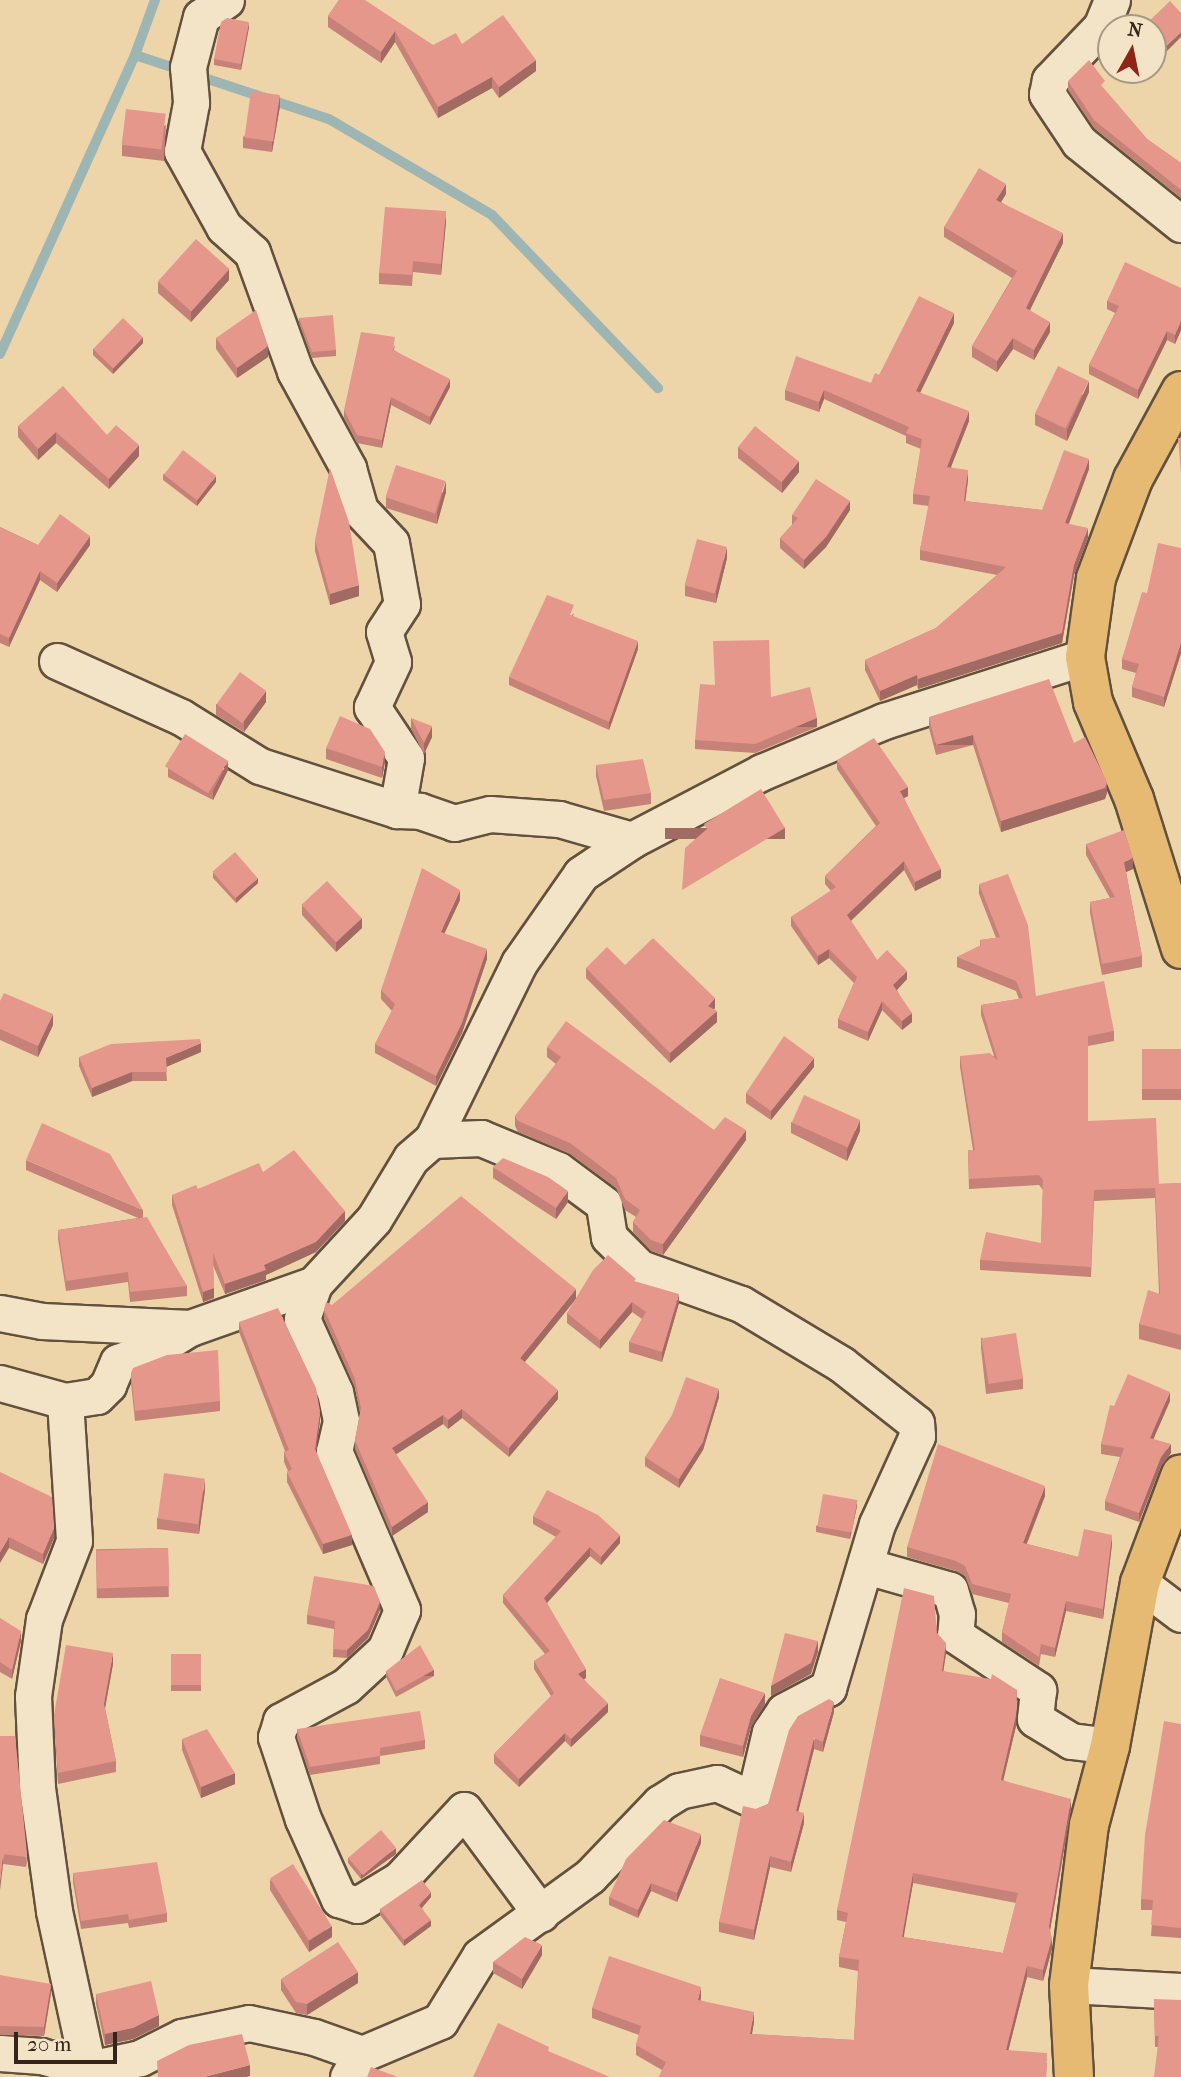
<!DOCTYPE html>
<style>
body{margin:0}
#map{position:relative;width:1181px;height:2077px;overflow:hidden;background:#eed5a9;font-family:"IM FELL French Canon",serif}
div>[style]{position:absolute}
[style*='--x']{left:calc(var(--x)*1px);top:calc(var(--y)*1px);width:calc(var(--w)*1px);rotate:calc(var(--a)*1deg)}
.stream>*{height:10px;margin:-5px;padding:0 5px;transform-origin:5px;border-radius:5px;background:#9eb6b3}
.roads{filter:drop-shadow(2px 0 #62513e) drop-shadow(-2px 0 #62513e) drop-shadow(0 2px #62513e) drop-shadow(0 -2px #62513e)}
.minor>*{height:35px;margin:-17.5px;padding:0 17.5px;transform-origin:17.5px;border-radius:17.5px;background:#f4e4c7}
.highway>*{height:38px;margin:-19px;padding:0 19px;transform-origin:19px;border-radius:19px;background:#e7ba74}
.wall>*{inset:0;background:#c68278;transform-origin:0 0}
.shaded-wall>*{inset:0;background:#a16a62;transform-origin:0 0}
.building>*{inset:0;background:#e6978c;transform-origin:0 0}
span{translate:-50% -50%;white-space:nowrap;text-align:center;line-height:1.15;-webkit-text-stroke:7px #f4e4c7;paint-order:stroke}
.north{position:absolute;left:1097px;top:14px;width:70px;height:70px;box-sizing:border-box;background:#f4e4c7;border:2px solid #a79882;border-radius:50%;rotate:9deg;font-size:19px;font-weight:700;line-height:28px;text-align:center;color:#34251b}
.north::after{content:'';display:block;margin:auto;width:24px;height:32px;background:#8f2418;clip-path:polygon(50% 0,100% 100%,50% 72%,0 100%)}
.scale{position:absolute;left:14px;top:2032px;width:103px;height:32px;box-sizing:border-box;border:4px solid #34251b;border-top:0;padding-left:9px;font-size:21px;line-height:24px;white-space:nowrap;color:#34251b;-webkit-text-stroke:5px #f4e4c7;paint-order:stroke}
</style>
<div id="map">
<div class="stream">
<i style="--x:135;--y:55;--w:204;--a:18.3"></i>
<i style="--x:329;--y:119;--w:189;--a:30.5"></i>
<i style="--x:492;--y:215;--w:240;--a:46.2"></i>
<i style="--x:0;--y:354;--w:328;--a:-65.7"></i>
<i style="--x:135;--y:55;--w:59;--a:-70"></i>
</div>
<div class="roads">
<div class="minor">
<i style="--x:226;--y:0;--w:30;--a:146"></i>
<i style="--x:201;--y:17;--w:52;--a:104.6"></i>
<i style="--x:188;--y:67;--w:36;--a:85"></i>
<i style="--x:191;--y:103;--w:49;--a:100.6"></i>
<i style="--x:182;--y:151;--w:87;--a:61.1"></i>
<i style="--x:224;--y:227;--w:38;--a:42"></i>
<i style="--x:252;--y:252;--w:127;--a:70.1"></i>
<i style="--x:295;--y:371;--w:111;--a:61.3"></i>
<i style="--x:348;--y:468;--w:44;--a:74.1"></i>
<i style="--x:360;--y:510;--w:45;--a:46.8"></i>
<i style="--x:391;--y:543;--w:62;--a:79.8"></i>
<i style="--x:402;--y:604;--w:33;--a:123"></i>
<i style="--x:384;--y:632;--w:31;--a:73"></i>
<i style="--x:393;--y:662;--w:50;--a:115"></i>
<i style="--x:372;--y:707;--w:61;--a:56.3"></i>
<i style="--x:406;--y:758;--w:53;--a:99.8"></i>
<i style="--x:1112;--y:0;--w:29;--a:112"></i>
<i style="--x:1101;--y:27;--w:74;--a:133.9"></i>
<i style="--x:1050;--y:80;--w:14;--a:102"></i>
<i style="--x:1047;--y:94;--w:58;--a:56.3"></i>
<i style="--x:1079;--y:142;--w:131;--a:38.8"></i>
<i style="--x:57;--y:661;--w:136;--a:24.3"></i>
<i style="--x:181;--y:717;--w:93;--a:31.8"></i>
<i style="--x:260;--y:766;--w:144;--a:17.8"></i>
<i style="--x:397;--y:810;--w:23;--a:2"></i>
<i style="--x:420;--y:811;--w:36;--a:19"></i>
<i style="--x:454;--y:823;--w:37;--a:-14"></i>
<i style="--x:490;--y:814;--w:69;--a:4.1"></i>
<i style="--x:559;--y:819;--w:76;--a:16"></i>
<i style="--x:314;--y:1284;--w:37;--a:109"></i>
<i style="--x:302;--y:1319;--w:80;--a:65.7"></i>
<i style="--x:335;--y:1392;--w:30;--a:78"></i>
<i style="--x:341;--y:1421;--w:31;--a:103"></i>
<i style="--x:334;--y:1451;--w:173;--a:66.8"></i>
<i style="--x:402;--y:1610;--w:43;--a:113"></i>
<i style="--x:385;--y:1650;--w:53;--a:137.3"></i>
<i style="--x:346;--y:1686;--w:74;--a:151.7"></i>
<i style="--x:281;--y:1721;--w:17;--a:107"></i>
<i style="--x:276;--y:1737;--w:86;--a:71.8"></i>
<i style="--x:303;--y:1819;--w:88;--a:65.8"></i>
<i style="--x:339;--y:1899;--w:19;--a:18"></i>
<i style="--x:357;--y:1905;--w:50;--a:-31.2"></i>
<i style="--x:400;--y:1879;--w:94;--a:-47.2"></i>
<i style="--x:464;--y:1810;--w:129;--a:53.5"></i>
<i style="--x:0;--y:1313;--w:43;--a:10.8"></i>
<i style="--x:42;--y:1321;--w:148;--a:2.7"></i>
<i style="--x:190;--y:1328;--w:132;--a:-19.5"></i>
<i style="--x:314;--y:1284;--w:88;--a:-47.3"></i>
<i style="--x:374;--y:1219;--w:71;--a:-58.8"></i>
<i style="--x:411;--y:1158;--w:28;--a:-41"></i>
<i style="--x:432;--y:1140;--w:197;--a:-63.8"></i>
<i style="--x:519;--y:963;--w:108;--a:-55.1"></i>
<i style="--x:581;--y:874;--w:61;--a:-33.7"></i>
<i style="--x:632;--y:840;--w:147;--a:-27.6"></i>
<i style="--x:762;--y:772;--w:132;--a:-22.7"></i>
<i style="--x:884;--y:721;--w:211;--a:-17.7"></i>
<i style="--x:0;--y:1383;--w:67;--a:15.5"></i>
<i style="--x:65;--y:1401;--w:32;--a:-9"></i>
<i style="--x:97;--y:1396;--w:16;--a:-45"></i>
<i style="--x:108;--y:1385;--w:25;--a:-67"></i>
<i style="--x:118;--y:1362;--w:44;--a:-20.1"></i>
<i style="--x:159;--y:1347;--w:36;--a:-32"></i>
<i style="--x:65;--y:1401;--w:140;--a:86.3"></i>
<i style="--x:74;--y:1541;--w:84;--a:111"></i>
<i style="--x:44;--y:1619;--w:78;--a:98.1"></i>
<i style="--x:33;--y:1696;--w:92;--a:87.5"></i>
<i style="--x:37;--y:1788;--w:124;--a:82.1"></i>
<i style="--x:54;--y:1911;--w:170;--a:77.8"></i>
<i style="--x:866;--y:1566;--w:87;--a:15.9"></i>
<i style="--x:950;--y:1590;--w:25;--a:74"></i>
<i style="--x:957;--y:1614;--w:21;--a:95"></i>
<i style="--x:955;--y:1635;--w:100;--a:33.5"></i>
<i style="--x:1038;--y:1690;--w:29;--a:96"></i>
<i style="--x:1035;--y:1719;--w:42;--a:31.4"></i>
<i style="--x:1071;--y:1741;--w:39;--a:7"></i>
<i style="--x:1140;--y:1583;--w:51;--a:37.1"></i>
<i style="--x:1069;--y:1985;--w:112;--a:3.1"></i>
<i style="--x:0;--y:2053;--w:41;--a:4.2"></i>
<i style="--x:41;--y:2056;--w:49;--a:15.5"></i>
<i style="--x:88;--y:2069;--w:53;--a:-11.9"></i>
<i style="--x:140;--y:2058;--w:47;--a:-26.6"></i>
<i style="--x:182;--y:2037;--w:68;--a:-11.8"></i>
<i style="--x:249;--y:2023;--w:66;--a:12.2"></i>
<i style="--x:314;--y:2037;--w:51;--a:19.5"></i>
<i style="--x:348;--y:2077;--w:27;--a:-59"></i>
<i style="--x:362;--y:2054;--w:85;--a:-22.9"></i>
<i style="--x:440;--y:2021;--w:76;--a:-58.4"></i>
<i style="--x:480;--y:1956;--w:136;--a:-36"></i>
<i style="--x:590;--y:1876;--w:101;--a:-46.2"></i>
<i style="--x:660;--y:1803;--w:22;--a:-32"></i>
<i style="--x:679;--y:1791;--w:39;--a:-12"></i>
<i style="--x:717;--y:1783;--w:41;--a:24.7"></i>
<i style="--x:754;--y:1800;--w:70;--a:-76.8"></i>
<i style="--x:770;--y:1732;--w:25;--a:-56"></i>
<i style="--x:784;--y:1711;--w:50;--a:-27.6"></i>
<i style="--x:828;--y:1688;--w:171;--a:-73.4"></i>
<i style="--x:877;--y:1524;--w:97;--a:-65.6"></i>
<i style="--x:917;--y:1436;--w:13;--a:-94"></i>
<i style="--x:916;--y:1423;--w:95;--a:-141.8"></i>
<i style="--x:841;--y:1364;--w:117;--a:-149"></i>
<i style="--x:741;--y:1304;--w:107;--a:-160.4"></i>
<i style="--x:640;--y:1268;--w:44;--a:-135"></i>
<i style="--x:609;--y:1237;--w:33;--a:-99"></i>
<i style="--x:604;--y:1204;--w:57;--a:-143.5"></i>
<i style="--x:558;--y:1170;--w:83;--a:-157.4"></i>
<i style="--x:481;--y:1138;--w:49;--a:177.7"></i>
</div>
<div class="highway">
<i style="--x:1181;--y:391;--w:100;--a:118.6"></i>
<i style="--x:1133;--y:479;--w:106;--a:110.5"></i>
<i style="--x:1096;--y:578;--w:80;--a:97.9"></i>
<i style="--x:1085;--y:657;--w:46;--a:79.9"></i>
<i style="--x:1093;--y:702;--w:105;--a:67.1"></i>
<i style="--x:1134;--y:799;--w:157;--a:72.6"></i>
<i style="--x:1074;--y:2077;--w:92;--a:-93.1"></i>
<i style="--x:1069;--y:1985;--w:161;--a:-82.9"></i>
<i style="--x:1089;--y:1825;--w:82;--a:-75.1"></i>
<i style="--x:1110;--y:1746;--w:166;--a:-79.6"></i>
<i style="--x:1140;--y:1583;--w:116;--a:-69.4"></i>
</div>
</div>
<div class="wall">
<i style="clip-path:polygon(339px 0,433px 45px,462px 44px,536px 71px,499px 98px,492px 88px,438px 118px,395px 42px,381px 63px,328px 27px,328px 16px)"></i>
<i style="clip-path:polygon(1181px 13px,1158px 60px,1153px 55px,1153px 28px)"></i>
<i style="clip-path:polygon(249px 27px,241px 70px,214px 65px,214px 59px)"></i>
<i style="clip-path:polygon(1068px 81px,1105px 90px,1147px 139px,1181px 163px,1181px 198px,1094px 128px,1068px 90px)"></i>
<i style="clip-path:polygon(280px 106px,272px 152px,243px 148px,243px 137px)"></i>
<i style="clip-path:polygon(166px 125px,164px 161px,122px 156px,122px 145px)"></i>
<i style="clip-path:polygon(1006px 194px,1001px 202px,1063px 243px,1030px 310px,1050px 332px,1034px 360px,1013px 349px,997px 372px,972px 357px,972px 346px,1012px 278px,944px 237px,944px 227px)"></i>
<i style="clip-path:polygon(446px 222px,441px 275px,413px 272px,412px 286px,379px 284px,379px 273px)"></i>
<i style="clip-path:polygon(229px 280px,191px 322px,158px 293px,158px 282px)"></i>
<i style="clip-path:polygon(1181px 288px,1181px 330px,1175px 344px,1167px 340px,1138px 399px,1089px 374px,1089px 365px,1115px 313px,1107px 309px,1107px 301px)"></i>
<i style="clip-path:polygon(299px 318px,336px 350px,336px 356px,312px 358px,299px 323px)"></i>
<i style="clip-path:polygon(954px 323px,920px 393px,969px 421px,951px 467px,968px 480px,965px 501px,1042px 510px,1089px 469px,1069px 524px,1088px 538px,1074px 575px,1062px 643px,918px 689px,917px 685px,880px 701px,865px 670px,865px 660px,936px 628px,997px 575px,920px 560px,920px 550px,929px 506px,913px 504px,913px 494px,921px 449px,906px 443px,906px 436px,824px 399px,819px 412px,785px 400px,785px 390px,871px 383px,879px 375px)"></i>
<i style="clip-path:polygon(216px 338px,268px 357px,237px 378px,216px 349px)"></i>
<i style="clip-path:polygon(143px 343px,113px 374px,93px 355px,93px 349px)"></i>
<i style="clip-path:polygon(395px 345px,394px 350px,450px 387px,430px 425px,391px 405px,382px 448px,357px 443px,344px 418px,344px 410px)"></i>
<i style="clip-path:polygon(1089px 392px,1067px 441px,1035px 425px,1035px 414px)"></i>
<i style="clip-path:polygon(18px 426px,107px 435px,139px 456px,109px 489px,56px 443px,38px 460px,18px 437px)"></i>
<i style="clip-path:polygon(738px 447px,799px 472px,782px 493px,738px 458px)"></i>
<i style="clip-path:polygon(163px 474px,216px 482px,197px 506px,163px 480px)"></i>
<i style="clip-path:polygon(446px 492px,437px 524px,386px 508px,386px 497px)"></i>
<i style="clip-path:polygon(850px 510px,826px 547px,804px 569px,780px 548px,780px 538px,792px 525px,792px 515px)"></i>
<i style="clip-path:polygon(0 527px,38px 545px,90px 545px,57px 592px,40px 580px,9px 647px,0 643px)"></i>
<i style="clip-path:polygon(315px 540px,359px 596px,330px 605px,315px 551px)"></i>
<i style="clip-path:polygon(1181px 548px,1181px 653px,1164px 707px,1132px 697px,1132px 687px,1136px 673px,1122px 669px,1122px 659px,1147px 593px)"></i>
<i style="clip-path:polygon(727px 558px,716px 603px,685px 596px,685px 585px)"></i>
<i style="clip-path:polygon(574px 613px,573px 616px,638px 649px,609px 730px,509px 685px,509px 677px)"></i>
<i style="clip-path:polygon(771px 697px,817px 727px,755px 753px,695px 749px,695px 740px)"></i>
<i style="clip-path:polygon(266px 702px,244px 732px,216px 715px,216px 704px)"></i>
<i style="clip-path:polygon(929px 717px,1074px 743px,1107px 793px,1105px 799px,1001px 832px,973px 745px,936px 755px,929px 728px)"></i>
<i style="clip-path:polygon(411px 718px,432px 737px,424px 754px,411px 729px)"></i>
<i style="clip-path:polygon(326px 748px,385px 762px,382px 778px,326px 759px)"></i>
<i style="clip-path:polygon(837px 760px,908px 796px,904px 798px,941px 878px,915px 891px,904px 870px,851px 921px,877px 960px,907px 979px,897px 990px,912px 1022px,902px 1030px,882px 1010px,868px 1041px,838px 1028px,838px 1019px,854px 983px,829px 958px,818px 965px,791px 926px,791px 917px,831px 891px,825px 884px,825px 876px,876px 826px,837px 769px)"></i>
<i style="clip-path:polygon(596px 765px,651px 793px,651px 804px,604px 811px,596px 776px)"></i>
<i style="clip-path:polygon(168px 768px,228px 770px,213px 800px,168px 777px)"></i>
<i style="clip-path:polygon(1086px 844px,1133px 869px,1126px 872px,1142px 956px,1142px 967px,1102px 975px,1090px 913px,1090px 902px,1110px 898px,1086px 855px)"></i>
<i style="clip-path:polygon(213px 873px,258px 883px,236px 903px,213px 878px)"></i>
<i style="clip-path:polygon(979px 884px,1036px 996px,1114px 1031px,1114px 1041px,1088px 1046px,1088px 1121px,1159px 1184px,1181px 1183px,1181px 1350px,1139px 1339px,1139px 1324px,1159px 1293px,1155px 1198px,1094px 1201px,1091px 1277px,980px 1270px,980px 1260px,1041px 1243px,1043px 1190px,1039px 1185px,969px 1189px,968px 1150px,973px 1150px,960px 1067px,960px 1056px,994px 1056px,981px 1015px,981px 1005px,1019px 999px,1016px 991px,957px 967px,957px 957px,980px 946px,980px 940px,996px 938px,979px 894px)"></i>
<i style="clip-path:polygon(460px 900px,444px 933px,487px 959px,462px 1033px,436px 1086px,375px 1053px,375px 1044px,392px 1011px,381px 999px,381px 990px)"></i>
<i style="clip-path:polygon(302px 905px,362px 928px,336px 952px,302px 915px)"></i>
<i style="clip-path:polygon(625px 965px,715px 1008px,714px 1009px,717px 1022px,670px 1063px,586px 978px,586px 968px)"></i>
<i style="clip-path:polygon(0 1001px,53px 1025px,38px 1057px,0 1040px)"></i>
<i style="clip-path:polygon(547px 1047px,714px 1130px,746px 1140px,663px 1255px,651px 1251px,633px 1232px,633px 1222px,636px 1217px,625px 1210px,616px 1188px,570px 1154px,518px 1132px,515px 1126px,515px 1116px,556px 1064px,547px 1057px)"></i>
<i style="left:1181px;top:1049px;width:51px;height:39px;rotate:90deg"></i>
<i style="clip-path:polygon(201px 1052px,166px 1067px,167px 1081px,132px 1081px,92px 1097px,79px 1066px,79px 1057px)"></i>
<i style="clip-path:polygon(814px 1067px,771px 1120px,746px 1103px,746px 1093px)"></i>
<i style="clip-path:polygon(791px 1122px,860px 1131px,847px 1161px,791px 1133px)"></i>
<i style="clip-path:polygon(26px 1160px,143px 1210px,143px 1218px,187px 1286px,187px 1296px,130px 1302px,128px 1282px,66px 1291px,58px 1239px,58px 1230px,138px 1218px,26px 1170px)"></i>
<i style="clip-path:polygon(493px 1167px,568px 1202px,556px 1219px,493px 1178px)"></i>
<i style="clip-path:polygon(263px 1172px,345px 1221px,316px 1252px,266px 1275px,266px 1280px,225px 1294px,213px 1265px,214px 1298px,203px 1302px,172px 1205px,172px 1195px,198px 1189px)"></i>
<i style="clip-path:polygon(636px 1282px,679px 1303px,662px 1362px,629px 1352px,629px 1342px,642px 1319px,632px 1312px,600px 1349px,567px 1323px,567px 1313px)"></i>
<i style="clip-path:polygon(332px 1305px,525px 1362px,558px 1399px,509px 1457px,462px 1418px,448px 1429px,443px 1424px,396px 1454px,428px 1512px,392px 1536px,355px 1449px,355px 1440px,360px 1413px,355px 1388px,324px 1318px,324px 1309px)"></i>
<i style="clip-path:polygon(239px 1322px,320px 1421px,316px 1451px,352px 1545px,323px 1554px,287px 1482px,287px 1472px,288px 1471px,284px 1462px,284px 1452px,285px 1451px,239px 1332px)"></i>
<i style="clip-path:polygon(981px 1337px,1023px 1378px,1023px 1389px,986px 1394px,981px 1348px)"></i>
<i style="clip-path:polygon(131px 1373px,220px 1401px,220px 1411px,135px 1421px,131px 1383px)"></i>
<i style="clip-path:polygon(719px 1397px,703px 1450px,679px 1488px,645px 1466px,645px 1457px)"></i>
<i style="clip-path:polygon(1170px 1401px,1153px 1439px,1171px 1453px,1161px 1466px,1139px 1522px,1105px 1510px,1105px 1501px,1120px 1457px,1101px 1454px,1101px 1444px,1114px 1406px)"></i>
<i style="clip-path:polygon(0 1472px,54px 1538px,43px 1564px,9px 1548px)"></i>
<i style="clip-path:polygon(205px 1490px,199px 1534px,157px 1529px,157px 1518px)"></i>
<i style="clip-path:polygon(1045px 1496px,1027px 1544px,1078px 1557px,1112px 1544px,1103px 1619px,1066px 1611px,1055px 1657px,1041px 1654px,1039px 1666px,1002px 1642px,1002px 1632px,1009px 1603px,972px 1594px,965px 1576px,956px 1571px,907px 1557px,907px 1547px)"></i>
<i style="clip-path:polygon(857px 1506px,850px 1539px,816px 1532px,816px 1526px)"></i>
<i style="clip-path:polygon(533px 1516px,620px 1543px,601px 1565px,590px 1556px,547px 1603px,586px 1678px,584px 1679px,608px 1712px,571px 1747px,565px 1741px,519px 1787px,494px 1763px,494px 1754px,551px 1696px,534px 1669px,534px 1661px,545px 1654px,503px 1603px,503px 1595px,556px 1537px,533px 1524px)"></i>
<i style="left:168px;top:1548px;width:49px;height:72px;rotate:89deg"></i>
<i style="clip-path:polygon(380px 1610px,368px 1638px,347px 1658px,333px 1657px,334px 1629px,307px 1624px,307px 1615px)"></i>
<i style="clip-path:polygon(0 1618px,21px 1641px,12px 1679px,0 1672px)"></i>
<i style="clip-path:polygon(evenodd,937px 1633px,946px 1653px,943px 1671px,1017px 1690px,1016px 1726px,1003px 1780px,1071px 1809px,1050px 1931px,1052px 1949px,1043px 1981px,1027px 1977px,1008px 2050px,1047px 2063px,1046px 2077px,659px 2077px,662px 2070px,636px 2055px,636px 2045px,639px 2035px,592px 2018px,592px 2008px,701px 1998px,700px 2000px,754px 2022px,752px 2034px,854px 2040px,858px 1971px,839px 1967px,839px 1957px,846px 1922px,837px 1920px,837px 1910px,937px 1633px,913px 1883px,1016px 1903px,1003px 1953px,903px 1937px,913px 1883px)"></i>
<i style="left:201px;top:1654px;width:37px;height:30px;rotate:90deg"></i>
<i style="clip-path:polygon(113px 1664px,105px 1708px,116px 1761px,116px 1772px,58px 1784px,54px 1715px)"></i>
<i style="clip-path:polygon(386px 1671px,434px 1676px,396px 1697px,386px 1677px)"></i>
<i style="clip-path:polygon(765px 1704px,751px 1727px,743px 1757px,700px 1746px,700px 1735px)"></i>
<i style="clip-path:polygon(834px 1712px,823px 1752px,814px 1749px,798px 1811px,804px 1823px,791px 1872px,770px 1867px,754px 1940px,719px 1932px,719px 1922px,756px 1809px,768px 1804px)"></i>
<i style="clip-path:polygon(1181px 1724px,1181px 1938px,1151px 1936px,1153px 1910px,1141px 1910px,1141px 1899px)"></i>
<i style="clip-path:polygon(297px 1729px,425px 1740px,425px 1749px,380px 1756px,380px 1764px,310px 1775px,297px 1738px)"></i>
<i style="clip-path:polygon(15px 1736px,27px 1863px,26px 1867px,3px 1864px,0 1890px)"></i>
<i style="clip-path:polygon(182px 1739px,235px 1784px,201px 1798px,182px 1750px)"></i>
<i style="clip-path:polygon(701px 1843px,677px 1902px,651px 1891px,638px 1918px,609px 1905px,609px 1897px)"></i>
<i style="clip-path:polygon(396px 1854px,361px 1879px,348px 1863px,348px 1858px)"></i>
<i style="clip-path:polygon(73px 1873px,167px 1913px,167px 1922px,129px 1928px,128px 1923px,81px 1929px,73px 1882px)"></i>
<i style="clip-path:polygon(270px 1879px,332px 1937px,309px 1952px,270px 1890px)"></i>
<i style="clip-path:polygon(431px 1897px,422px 1908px,431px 1926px,404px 1946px,380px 1915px,380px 1909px)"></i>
<i style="clip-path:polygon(542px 1955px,522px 1989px,493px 1973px,493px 1962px)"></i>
<i style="clip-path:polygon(0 1975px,51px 1993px,44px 2036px,0 2035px)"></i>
<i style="clip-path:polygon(281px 1979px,358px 1983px,307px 2015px,296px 2013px,281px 1990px)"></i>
<i style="clip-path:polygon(96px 1994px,159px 2026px,133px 2039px,105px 2045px,96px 2004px)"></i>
<i style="clip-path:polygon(1154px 1999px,1181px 2077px,1158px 2047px,1155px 2047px)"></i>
</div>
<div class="shaded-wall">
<i style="clip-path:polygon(249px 22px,249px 27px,241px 70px,241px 64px)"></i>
<i style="clip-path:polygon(395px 31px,395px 42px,381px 63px,381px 52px)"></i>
<i style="clip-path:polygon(1181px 32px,1181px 37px,1158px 60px,1158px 54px)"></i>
<i style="clip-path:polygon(536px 60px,536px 71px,499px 98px,499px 87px)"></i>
<i style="clip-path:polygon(492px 77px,492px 88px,438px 118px,438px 107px)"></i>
<i style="clip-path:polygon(280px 95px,280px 106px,272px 152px,272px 141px)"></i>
<i style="clip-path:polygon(1006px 184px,1006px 194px,996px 210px,996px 200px)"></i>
<i style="clip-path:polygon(446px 211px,446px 222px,441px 275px,441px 264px)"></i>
<i style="clip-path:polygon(1063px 233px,1063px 243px,1026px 318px,1026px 308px)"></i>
<i style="clip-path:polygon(229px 269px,229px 280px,191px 322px,191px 311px)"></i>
<i style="clip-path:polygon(954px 313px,954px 323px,916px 401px,916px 391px)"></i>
<i style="clip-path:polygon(1181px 321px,1181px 330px,1175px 344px,1175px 335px)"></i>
<i style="clip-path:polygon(1050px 322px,1050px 332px,1034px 360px,1034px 350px)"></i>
<i style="clip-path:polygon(1167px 331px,1167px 340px,1138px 399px,1138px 390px)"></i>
<i style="clip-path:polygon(143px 337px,143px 343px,113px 374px,113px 368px)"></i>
<i style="clip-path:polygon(1013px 338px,1013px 349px,997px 372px,997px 361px)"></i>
<i style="clip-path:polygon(268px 346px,268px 357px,237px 378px,237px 368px)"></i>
<i style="clip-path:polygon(450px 379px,450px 387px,430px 425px,430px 417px)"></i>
<i style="clip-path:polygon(1089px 381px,1089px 392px,1067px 441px,1067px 430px)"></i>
<i style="clip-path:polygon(824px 390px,824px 399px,819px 412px,819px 402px)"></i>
<i style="clip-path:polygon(391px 397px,391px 405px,382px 448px,382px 440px)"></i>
<i style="clip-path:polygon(969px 411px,969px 421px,947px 477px,947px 467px)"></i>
<i style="clip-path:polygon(56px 432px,56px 443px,38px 460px,38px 449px)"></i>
<i style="clip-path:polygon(139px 445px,139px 456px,109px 489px,109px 479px)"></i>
<i style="clip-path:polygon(1089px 459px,1089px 469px,1065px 533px,1065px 523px)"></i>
<i style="clip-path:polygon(799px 461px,799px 472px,782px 493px,782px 482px)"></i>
<i style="clip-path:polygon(968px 470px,968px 480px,964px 511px,964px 501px)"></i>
<i style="clip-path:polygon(216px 476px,216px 482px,197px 506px,197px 501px)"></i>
<i style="clip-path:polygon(446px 481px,446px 492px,437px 524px,437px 513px)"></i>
<i style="clip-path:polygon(850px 501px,850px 510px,826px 547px,804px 569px,804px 560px)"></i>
<i style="clip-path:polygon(1088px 528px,1088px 538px,1074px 575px,1062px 643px,918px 689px,918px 679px,1074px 565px)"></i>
<i style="clip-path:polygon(90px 536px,90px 545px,57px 592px,57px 583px)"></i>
<i style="clip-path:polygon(727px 547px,727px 558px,716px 603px,716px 592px)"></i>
<i style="clip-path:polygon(40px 571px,40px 580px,9px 647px,9px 638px)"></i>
<i style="clip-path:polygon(359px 585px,359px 596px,330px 605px,330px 594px)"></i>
<i style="clip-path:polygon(638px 641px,638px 649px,609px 730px,609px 722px)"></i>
<i style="clip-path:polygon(1181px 643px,1181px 653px,1164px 707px,1164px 697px)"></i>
<i style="clip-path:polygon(917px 675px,917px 685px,880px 701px,880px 691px)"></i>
<i style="clip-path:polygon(266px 691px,266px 702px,244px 732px,244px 721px)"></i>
<i style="left:817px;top:718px;width:9px;height:67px;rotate:90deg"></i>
<i style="clip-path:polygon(432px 726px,432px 737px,424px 754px,424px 743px)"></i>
<i style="left:973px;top:735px;width:10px;height:38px;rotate:90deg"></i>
<i style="clip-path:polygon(385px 752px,385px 762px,382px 778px,382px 767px)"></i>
<i style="clip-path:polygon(228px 761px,228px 770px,213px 800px,213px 791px)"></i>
<i style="clip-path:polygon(1107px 782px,1107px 793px,1105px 799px,1001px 832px,1001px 821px)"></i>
<i style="clip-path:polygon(908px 787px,908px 796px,900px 800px,900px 791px)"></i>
<i style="left:785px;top:828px;width:11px;height:120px;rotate:90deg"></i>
<i style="clip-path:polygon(1133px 858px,1133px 869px,1124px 873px,1124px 862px)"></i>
<i style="clip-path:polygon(904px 861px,904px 870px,847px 924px,847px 915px)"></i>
<i style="clip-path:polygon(941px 869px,941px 878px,915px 891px,915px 882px)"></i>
<i style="clip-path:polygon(258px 878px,258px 883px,236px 903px,236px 898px)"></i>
<i style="clip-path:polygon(460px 890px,460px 900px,441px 941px,441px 932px)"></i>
<i style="clip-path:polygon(362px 918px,362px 928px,336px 952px,336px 941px)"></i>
<i style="clip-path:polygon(487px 949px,487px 959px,462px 1033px,436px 1086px,436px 1076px)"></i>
<i style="clip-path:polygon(829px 949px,829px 958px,818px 965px,818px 956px)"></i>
<i style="clip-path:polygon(907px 971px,907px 979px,893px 994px,893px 985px)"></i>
<i style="clip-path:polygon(715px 998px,715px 1008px,708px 1016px,708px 1006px)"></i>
<i style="clip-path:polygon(882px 1001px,882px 1010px,868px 1041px,868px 1032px)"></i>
<i style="clip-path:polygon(717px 1011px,717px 1022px,670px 1063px,670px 1053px)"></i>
<i style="clip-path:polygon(912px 1013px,912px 1022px,902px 1030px,902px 1021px)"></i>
<i style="clip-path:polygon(53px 1014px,53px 1025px,38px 1057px,38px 1046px)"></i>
<i style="clip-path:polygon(201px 1043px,201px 1052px,166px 1067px,166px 1058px)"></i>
<i style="clip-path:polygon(814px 1058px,814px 1067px,771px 1120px,771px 1111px)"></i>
<i style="clip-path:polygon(132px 1072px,132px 1081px,92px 1097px,92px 1088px)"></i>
<i style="clip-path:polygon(860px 1120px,860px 1131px,847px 1161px,847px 1150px)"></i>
<i style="clip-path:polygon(746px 1130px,746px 1140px,663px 1255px,663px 1244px)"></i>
<i style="clip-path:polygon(568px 1191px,568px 1202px,556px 1219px,556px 1208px)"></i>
<i style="clip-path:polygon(345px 1211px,345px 1221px,316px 1252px,266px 1275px,266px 1280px,225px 1294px,225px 1284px,264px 1265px)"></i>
<i style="clip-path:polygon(214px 1288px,214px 1298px,203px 1302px,203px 1292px)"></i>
<i style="clip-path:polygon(576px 1289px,576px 1299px,520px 1368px,520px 1358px)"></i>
<i style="clip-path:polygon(679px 1294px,679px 1303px,662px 1362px,662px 1352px)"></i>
<i style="clip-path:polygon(632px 1302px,632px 1312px,600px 1349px,600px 1340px)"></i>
<i style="clip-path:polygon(719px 1389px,719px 1397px,703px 1450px,679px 1488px,679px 1479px)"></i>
<i style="clip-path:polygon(558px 1390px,558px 1399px,509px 1457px,509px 1448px)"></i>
<i style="clip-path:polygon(1170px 1392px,1170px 1401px,1150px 1447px,1150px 1438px)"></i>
<i style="clip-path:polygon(462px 1409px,462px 1418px,448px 1429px,448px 1420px)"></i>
<i style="clip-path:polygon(320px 1411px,320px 1421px,315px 1459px,315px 1449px)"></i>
<i style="clip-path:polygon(443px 1415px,443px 1424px,392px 1457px,392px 1448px)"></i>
<i style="clip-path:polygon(1171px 1444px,1171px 1453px,1161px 1466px,1139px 1522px,1139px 1513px,1161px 1457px)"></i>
<i style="clip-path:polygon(205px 1479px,205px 1490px,199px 1534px,199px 1523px)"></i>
<i style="clip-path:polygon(1045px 1486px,1045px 1496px,1023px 1552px,1023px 1543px)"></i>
<i style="clip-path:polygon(857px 1500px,857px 1506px,850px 1539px,850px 1533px)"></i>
<i style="clip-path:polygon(428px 1502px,428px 1512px,392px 1536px,392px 1527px)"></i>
<i style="clip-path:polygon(54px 1528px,54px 1538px,43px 1564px,43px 1554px)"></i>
<i style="clip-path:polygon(352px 1535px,352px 1545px,323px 1554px,323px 1544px)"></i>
<i style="clip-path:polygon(620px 1535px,620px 1543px,601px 1565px,601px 1557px)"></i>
<i style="clip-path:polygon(1112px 1535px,1112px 1544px,1103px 1619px,1103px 1609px)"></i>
<i style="clip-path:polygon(9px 1537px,9px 1548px,0 1563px,0 1552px)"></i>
<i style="clip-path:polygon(590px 1547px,590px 1556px,544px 1606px,544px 1598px)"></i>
<i style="clip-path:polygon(1066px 1601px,1066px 1611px,1055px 1657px,1055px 1648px)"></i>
<i style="clip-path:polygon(380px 1602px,380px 1610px,368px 1638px,347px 1658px,347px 1650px)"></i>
<i style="clip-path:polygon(21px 1631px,21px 1641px,12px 1679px,12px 1670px)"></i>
<i style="clip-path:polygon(818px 1641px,818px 1652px,811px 1674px,771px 1696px,771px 1686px)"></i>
<i style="clip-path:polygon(946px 1643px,946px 1653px,942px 1681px,942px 1671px)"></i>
<i style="clip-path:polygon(113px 1653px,113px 1664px,104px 1714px,104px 1704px)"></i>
<i style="clip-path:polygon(586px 1669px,586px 1678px,578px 1682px,578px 1674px)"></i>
<i style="left:434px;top:1670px;width:6px;height:43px;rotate:90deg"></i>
<i style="clip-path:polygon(765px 1693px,765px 1704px,751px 1727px,743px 1757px,743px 1746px,751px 1716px)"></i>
<i style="clip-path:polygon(834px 1702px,834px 1712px,823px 1752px,823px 1742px)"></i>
<i style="clip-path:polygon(608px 1703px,608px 1712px,571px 1747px,571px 1739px)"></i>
<i style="clip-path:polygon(1016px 1715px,1016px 1726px,1001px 1790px,1001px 1780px)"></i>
<i style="clip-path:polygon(565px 1733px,565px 1741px,519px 1787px,519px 1779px)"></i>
<i style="clip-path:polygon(814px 1738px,814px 1749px,796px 1821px,796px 1811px)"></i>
<i style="clip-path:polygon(235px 1773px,235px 1784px,201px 1798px,201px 1787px)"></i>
<i style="clip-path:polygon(1071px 1799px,1071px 1809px,1049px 1936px,1049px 1926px)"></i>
<i style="clip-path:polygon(804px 1813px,804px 1823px,791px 1872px,791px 1862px)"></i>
<i style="clip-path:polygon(701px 1834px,701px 1843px,677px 1902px,677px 1893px)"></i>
<i style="clip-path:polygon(396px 1848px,396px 1854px,361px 1879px,361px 1874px)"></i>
<i style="clip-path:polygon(3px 1854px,3px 1864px,0 1890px,0 1881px)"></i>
<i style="clip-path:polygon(770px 1856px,770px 1867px,754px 1940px,754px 1930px)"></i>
<i style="clip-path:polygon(913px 1873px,913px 1883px,902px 1947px,902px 1937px)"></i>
<i style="clip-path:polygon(651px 1883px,651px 1891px,638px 1918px,638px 1910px)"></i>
<i style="clip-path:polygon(431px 1892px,431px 1897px,419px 1911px,419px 1905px)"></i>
<i style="clip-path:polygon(431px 1920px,431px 1926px,404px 1946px,404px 1940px)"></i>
<i style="clip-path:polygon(332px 1926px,332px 1937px,309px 1952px,309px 1941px)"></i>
<i style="clip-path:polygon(1052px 1938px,1052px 1949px,1043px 1981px,1043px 1970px)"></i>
<i style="clip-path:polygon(542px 1945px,542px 1955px,522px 1989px,522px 1979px)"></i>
<i style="clip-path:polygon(1027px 1966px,1027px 1977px,1006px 2060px,1006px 2050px)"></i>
<i style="clip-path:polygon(358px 1972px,358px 1983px,307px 2015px,307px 2004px)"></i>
<i style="clip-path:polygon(51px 1984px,51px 1993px,44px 2036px,44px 2027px)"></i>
<i style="clip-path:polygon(701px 1987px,701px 1998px,698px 2010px,698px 2000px)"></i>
<i style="clip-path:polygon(754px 2012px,754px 2022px,750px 2045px,750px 2034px)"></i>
<i style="clip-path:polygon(159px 2015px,159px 2026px,133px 2039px,105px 2045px,105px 2034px)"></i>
<i style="clip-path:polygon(250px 2065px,250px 2076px,246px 2077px,204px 2077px)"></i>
</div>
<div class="building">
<i style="clip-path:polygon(339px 0,365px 0,433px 45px,456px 33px,462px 44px,503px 15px,536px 60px,499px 87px,492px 77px,438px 107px,395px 31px,381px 52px,328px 16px)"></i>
<i style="clip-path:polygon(1170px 1px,1181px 13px,1181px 32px,1158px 54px,1153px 49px,1153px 28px,1142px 28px)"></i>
<i style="clip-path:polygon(227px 18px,249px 22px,241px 64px,214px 59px,221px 22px)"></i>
<i style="clip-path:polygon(1089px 60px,1105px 81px,1101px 85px,1147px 139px,1181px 163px,1181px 190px,1094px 120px,1068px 81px)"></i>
<i style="left:251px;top:91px;width:29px;height:47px;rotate:8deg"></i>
<i style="left:126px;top:109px;width:40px;height:36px;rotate:7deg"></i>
<i style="clip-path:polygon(979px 168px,1006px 184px,996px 200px,1063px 233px,1026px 308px,1050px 322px,1034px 350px,1013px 338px,997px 361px,972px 346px,1017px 271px,944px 227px)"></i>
<i style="clip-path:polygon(385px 207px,446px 211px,441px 264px,413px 261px,412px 275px,379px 273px)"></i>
<i style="left:196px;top:239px;width:45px;height:57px;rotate:42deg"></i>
<i style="clip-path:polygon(1125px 262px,1181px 288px,1181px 321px,1175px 335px,1167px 331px,1138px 390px,1089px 365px,1119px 306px,1107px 301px)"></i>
<i style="clip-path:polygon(919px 296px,954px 313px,916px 391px,969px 411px,947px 467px,968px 470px,964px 501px,1042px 510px,1064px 450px,1089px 459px,1065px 523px,1088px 528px,1074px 565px,1062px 633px,918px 679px,917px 675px,880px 691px,865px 660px,936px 628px,1006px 567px,920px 550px,930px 496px,913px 494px,922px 439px,906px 433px,909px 427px,824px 390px,819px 402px,785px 390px,796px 356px,871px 383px,875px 373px,879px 375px)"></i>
<i style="clip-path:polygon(256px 310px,268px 346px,237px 368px,216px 338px)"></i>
<i style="clip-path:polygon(333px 315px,336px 350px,312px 352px,299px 318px)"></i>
<i style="left:123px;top:318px;width:28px;height:43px;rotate:44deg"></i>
<i style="clip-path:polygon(361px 332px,395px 337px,393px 350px,450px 379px,430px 417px,391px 397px,382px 440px,357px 435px,344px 410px)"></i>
<i style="left:1058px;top:366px;width:34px;height:53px;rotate:26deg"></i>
<i style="clip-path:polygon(63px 386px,107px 435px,116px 425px,139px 445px,109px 479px,56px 432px,38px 449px,18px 426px)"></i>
<i style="left:755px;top:426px;width:56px;height:27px;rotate:39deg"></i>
<i style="clip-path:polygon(1178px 438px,1181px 438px,1181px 473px)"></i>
<i style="left:183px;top:450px;width:42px;height:31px;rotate:38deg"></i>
<i style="left:396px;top:465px;width:52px;height:34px;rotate:18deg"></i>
<i style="clip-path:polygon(330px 468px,349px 522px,359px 585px,330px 594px,315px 540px)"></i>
<i style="clip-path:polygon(816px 479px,850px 501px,826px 537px,804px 560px,780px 538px,798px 518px,792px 515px)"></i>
<i style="clip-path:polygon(60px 514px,90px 536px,57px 583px,40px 571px,9px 638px,0 634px,0 527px,38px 545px)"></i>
<i style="left:697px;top:539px;width:31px;height:48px;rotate:15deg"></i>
<i style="clip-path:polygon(1158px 543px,1181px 548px,1181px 643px,1164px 697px,1132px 687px,1139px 664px,1122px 659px,1142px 592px,1147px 593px)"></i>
<i style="clip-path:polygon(547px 595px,574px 605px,570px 615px,638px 641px,609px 722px,509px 677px)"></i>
<i style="clip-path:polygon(769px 640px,771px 697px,810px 687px,817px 718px,755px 744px,695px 740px,700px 684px,715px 685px,713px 641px)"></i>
<i style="left:240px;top:672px;width:32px;height:40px;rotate:36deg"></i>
<i style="clip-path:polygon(1049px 679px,1074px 743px,1085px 737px,1107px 782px,1105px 788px,1001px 821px,973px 735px,936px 745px,929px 717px)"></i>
<i style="clip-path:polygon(340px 716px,370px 729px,385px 752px,382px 767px,326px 748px)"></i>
<i style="clip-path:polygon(411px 718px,432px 726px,424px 743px)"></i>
<i style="left:185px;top:734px;width:51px;height:38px;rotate:32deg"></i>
<i style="clip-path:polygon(874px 738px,908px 787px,900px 791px,941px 869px,915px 882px,904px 861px,847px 915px,877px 960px,887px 950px,907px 971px,893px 985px,912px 1013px,902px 1021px,882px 1001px,868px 1032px,838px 1019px,857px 977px,829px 949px,818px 956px,791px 917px,836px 887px,825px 876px,880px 823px,837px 760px)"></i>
<i style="clip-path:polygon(643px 759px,651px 793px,604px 800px,596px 765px)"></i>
<i style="clip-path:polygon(761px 789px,785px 828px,682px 890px,685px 848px,707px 829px,704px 824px)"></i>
<i style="clip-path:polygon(1124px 830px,1133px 858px,1124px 862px,1142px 956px,1102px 964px,1090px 902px,1115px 897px,1086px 844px)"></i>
<i style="left:235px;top:852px;width:35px;height:30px;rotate:49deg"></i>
<i style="clip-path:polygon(422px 868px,460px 890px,441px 932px,487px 949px,462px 1023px,436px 1076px,375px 1044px,395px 1004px,381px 990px)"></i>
<i style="clip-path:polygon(1008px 874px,1028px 925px,1036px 996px,1104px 981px,1114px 1031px,1088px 1036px,1088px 1121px,1156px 1118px,1159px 1184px,1155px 1184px,1155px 1188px,1094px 1190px,1091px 1267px,980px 1260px,986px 1232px,1041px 1243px,1043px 1180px,1039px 1175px,969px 1179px,968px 1150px,975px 1150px,960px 1056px,990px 1053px,998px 1061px,981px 1005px,1023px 998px,1016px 981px,957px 957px,981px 945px,980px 940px,1000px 937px,979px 884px)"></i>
<i style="left:327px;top:881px;width:51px;height:35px;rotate:47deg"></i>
<i style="clip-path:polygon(653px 938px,715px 998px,708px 1006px,717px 1011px,670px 1053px,586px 968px,607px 947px,625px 965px)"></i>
<i style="clip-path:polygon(4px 993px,53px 1014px,38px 1046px,0 1029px,0 1001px)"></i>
<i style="clip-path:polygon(566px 1021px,714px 1130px,725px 1117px,746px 1130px,663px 1244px,651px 1240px,633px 1222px,640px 1210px,625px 1199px,616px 1178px,570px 1143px,518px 1121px,515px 1116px,561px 1057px,547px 1047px)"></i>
<i style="clip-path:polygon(784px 1036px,814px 1058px,771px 1111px,746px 1093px)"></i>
<i style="clip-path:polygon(200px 1039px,201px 1043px,166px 1058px,167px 1072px,132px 1072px,92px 1088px,79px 1057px,111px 1044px)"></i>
<i style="left:1181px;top:1049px;width:40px;height:39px;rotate:90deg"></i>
<i style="left:804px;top:1095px;width:61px;height:30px;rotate:24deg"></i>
<i style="clip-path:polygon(42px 1123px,110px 1154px,143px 1210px,26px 1160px)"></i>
<i style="clip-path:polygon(294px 1150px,345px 1211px,316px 1242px,264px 1265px,266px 1270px,225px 1284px,213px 1253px,214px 1288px,203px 1292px,172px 1195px,196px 1185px,198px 1189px,259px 1163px,263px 1172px)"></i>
<i style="clip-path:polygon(503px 1158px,548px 1177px,568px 1191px,556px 1208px,493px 1167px)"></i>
<i style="clip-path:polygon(1181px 1183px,1181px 1335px,1139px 1324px,1148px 1290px,1160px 1294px,1155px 1184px)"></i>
<i style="clip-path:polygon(461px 1196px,576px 1289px,520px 1358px,558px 1390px,509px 1448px,462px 1409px,448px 1420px,443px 1415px,392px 1448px,428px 1502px,392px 1527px,355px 1440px,361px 1408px,355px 1379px,324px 1309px,326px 1302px,332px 1305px)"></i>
<i style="clip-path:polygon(147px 1217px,187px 1286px,130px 1292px,128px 1272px,66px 1281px,58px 1230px)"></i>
<i style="clip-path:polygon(608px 1255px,636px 1279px,634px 1281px,679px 1294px,662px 1352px,629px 1342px,646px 1312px,632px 1302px,600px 1340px,567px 1313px,593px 1270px)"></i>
<i style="clip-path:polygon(278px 1308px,316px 1388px,320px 1411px,315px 1449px,352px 1535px,323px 1544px,287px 1472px,292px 1469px,284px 1452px,289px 1450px,239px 1322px)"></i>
<i style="left:1016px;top:1333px;width:46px;height:35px;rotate:81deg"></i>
<i style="clip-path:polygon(218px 1350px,220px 1401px,135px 1411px,131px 1373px,133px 1368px,167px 1355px)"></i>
<i style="clip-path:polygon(1128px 1374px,1170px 1392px,1150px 1438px,1171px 1444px,1161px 1457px,1139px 1513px,1105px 1501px,1124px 1448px,1101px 1444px,1110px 1405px,1114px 1406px)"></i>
<i style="clip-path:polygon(686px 1377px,719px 1389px,703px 1442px,679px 1479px,645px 1457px,672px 1415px)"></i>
<i style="clip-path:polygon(938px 1444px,1045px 1486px,1023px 1543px,1078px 1557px,1084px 1529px,1112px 1535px,1103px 1609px,1066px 1601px,1055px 1648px,1041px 1644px,1039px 1657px,1002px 1632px,1011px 1594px,972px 1584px,965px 1566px,956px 1561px,907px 1547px)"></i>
<i style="clip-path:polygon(0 1472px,52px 1497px,54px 1528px,43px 1554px,9px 1537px,0 1552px)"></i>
<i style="left:164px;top:1473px;width:41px;height:46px;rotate:8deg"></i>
<i style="clip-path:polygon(547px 1490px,598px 1515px,620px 1535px,601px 1557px,590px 1547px,544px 1598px,586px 1669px,578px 1674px,608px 1703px,571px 1739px,565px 1733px,519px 1779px,494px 1754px,554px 1693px,534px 1661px,550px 1651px,503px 1595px,561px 1531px,533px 1516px)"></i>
<i style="left:823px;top:1494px;width:35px;height:33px;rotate:10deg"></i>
<i style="left:168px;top:1548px;width:38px;height:72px;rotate:88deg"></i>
<i style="clip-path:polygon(314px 1576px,374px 1586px,380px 1602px,368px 1630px,347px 1650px,333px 1649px,335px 1621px,307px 1615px)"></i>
<i style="clip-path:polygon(evenodd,904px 1588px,934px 1596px,937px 1633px,946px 1643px,942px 1671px,991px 1679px,992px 1674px,1017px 1690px,1016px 1715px,1001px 1780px,1071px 1799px,1049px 1926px,1052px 1938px,1043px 1970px,1027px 1966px,1006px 2050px,1047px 2053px,1046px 2077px,659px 2077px,666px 2062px,636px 2045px,641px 2026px,592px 2008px,609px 1956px,701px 1987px,698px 2000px,754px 2012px,750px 2034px,854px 2040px,859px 1960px,839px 1957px,848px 1913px,837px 1910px,904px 1588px,913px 1873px,1018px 1893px,1003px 1953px,902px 1937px,913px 1873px)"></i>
<i style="clip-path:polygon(0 1618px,21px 1631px,12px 1670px,0 1662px)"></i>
<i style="clip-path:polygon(785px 1633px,818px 1641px,811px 1663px,771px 1686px)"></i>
<i style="clip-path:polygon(66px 1645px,113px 1653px,104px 1704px,116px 1761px,58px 1773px,54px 1715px)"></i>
<i style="clip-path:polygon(420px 1645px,434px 1670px,396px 1691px,386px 1671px)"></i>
<i style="left:201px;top:1654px;width:31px;height:30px;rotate:90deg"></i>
<i style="clip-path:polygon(720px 1678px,765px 1693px,751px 1716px,743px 1746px,700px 1735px)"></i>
<i style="clip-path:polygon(829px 1699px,834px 1702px,823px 1742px,814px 1738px,796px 1811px,804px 1813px,791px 1862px,770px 1856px,754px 1930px,719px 1922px,743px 1806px,756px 1809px,768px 1804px,789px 1730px,798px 1716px)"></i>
<i style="clip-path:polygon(420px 1711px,425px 1740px,380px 1748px,380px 1756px,310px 1767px,297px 1729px)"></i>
<i style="clip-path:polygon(1164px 1721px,1181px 1724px,1181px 1928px,1151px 1925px,1153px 1900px,1141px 1899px,1145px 1835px)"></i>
<i style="clip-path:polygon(207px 1729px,235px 1773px,201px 1787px,182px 1739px)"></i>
<i style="clip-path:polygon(0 1736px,15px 1736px,27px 1853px,26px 1857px,3px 1854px,0 1881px)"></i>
<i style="clip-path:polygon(664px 1820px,701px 1834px,677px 1893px,651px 1883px,638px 1910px,609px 1897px,626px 1859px)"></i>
<i style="left:381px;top:1830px;width:23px;height:43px;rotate:50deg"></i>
<i style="clip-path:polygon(157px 1862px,167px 1913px,129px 1920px,128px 1914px,81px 1921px,73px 1873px)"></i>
<i style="left:293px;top:1864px;width:73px;height:27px;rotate:58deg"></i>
<i style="clip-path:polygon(422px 1880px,431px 1892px,419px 1905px,431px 1920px,404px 1940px,380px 1909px)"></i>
<i style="clip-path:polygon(525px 1937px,542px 1945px,522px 1979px,493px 1962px)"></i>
<i style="clip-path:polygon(338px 1942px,358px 1972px,307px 2004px,296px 2002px,281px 1979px)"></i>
<i style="clip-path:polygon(0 1975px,51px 1984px,44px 2027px,0 2026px)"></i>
<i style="clip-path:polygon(151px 1981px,159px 2015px,133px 2028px,105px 2034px,96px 1994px)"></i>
<i style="clip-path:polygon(1154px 1999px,1181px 2000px,1181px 2077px,1154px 2077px,1159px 2036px,1155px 2036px)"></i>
<i style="clip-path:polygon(498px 2023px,549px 2047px,548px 2051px,610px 2077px,473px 2077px)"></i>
<i style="clip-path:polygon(242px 2034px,250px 2065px,204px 2077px,158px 2077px,157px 2061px,189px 2045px)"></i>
<i style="clip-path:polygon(371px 2067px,398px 2077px,367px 2077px)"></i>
</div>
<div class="north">N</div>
<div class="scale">20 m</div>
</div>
